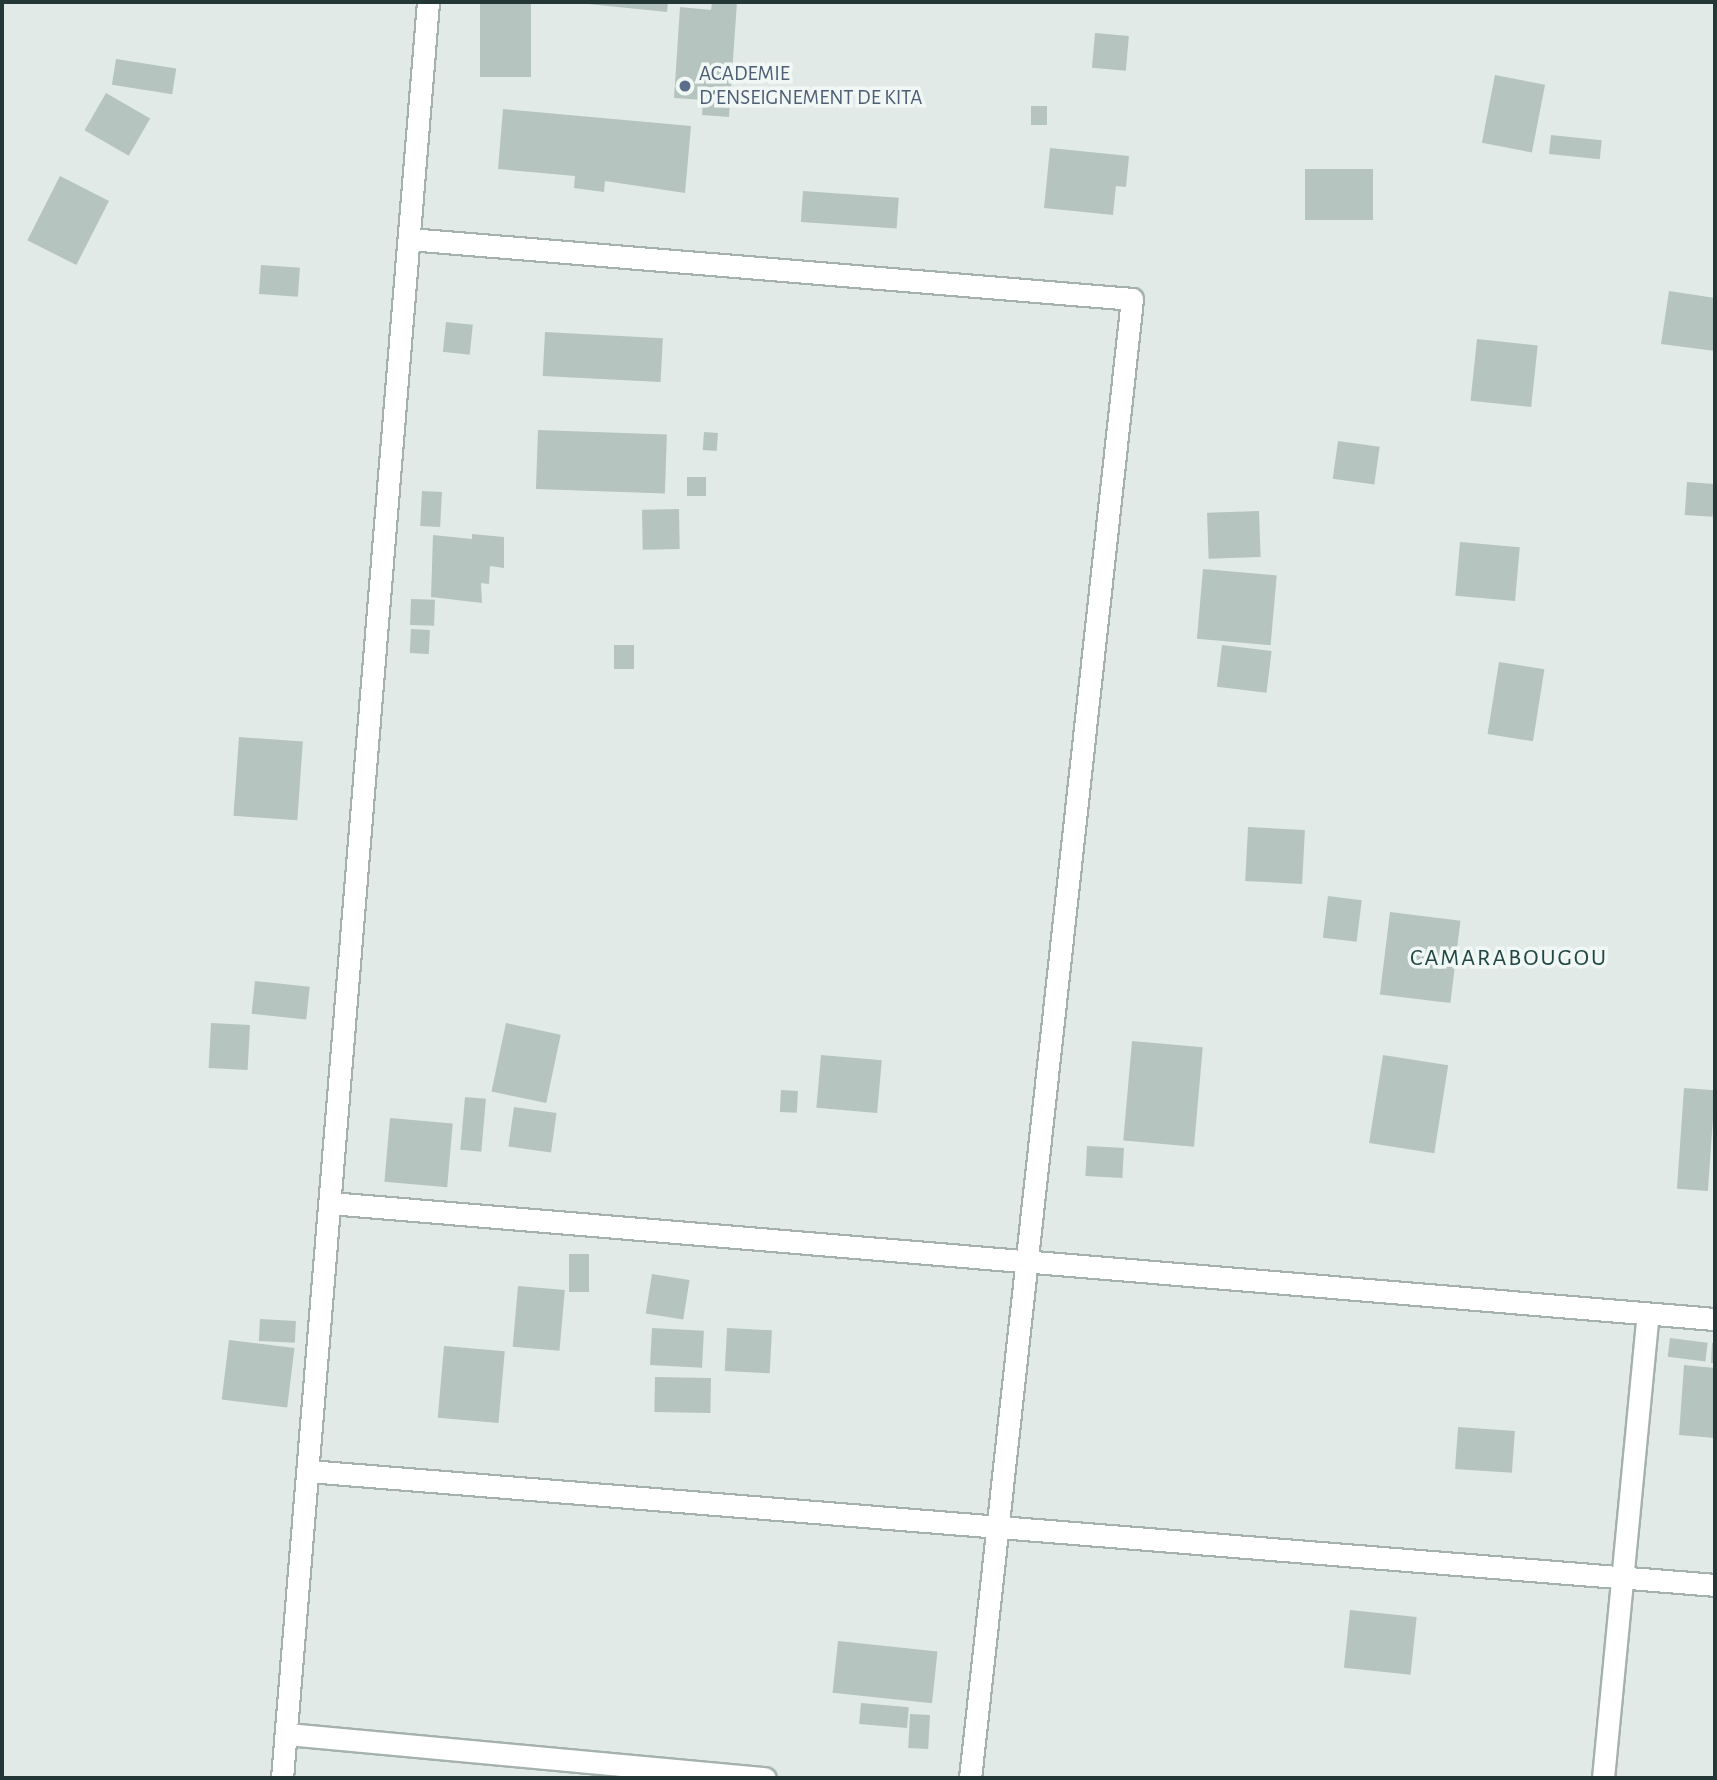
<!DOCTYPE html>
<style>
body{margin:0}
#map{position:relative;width:1717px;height:1780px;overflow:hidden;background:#e1eae7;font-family:"Alegreya Sans",sans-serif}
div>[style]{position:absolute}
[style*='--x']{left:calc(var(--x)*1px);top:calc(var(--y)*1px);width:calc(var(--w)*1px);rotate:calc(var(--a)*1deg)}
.building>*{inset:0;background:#b6c4c0;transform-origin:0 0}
.roads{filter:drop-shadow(2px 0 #a4b1ae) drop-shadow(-2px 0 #a4b1ae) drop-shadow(0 2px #a4b1ae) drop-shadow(0 -2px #a4b1ae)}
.minor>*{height:21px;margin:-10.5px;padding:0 10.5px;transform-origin:10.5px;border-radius:10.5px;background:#fff}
.dots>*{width:19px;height:19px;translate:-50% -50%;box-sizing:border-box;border:4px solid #f1f7f4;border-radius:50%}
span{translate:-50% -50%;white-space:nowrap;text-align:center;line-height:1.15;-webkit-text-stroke:7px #f1f7f4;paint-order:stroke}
.service-label{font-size:21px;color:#4e5e75}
.left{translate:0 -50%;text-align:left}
.quarter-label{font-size:24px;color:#214844;letter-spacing:2px}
.frame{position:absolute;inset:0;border:4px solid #233836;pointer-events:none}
</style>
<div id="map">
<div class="building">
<i style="left:480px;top:2px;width:51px;height:75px"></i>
<i style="clip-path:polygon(568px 2px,668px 2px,667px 12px)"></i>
<i style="clip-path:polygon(712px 2px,737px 2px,729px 117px,702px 115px,703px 100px,674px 98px,680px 7px,711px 10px)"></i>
<i style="left:1095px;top:33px;width:34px;height:35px;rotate:5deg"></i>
<i style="left:116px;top:59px;width:61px;height:26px;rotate:9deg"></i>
<i style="left:1495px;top:75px;width:51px;height:69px;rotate:11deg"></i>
<i style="left:106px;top:93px;width:51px;height:43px;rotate:30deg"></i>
<i style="left:1031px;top:106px;width:16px;height:19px"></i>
<i style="clip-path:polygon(503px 109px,691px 126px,685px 193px,605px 181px,604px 192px,574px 188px,575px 176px,498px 169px)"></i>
<i style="left:1551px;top:135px;width:51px;height:19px;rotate:6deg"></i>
<i style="clip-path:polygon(1050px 148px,1129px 156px,1126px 187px,1116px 186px,1113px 215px,1044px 208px)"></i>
<i style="left:1305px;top:169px;width:68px;height:51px"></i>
<i style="left:60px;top:176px;width:55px;height:72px;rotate:27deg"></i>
<i style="left:803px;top:191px;width:96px;height:31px;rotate:4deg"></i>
<i style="left:261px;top:265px;width:39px;height:29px;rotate:4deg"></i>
<i style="clip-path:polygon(1669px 291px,1715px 298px,1715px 351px,1661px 344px)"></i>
<i style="left:446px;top:322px;width:27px;height:30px;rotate:6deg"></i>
<i style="left:545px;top:332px;width:118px;height:44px;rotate:3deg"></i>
<i style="left:1477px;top:339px;width:61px;height:62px;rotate:6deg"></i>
<i style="left:538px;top:430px;width:129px;height:59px;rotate:2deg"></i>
<i style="left:704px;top:432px;width:14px;height:18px;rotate:4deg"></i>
<i style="left:1338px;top:441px;width:42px;height:38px;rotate:8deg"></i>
<i style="left:687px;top:477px;width:19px;height:19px"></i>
<i style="left:1687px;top:482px;width:28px;height:33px;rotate:4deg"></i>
<i style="left:422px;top:491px;width:20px;height:35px;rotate:3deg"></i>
<i style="left:679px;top:509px;width:40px;height:37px;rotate:89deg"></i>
<i style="left:1259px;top:511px;width:46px;height:52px;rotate:88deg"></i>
<i style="clip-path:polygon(472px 534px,504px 537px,504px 568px,490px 566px,489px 584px,481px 583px,482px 603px,431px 597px,433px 535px,472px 539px)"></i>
<i style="left:1460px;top:542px;width:60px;height:54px;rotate:5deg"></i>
<i style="left:1203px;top:569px;width:74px;height:70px;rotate:5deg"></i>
<i style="left:411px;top:599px;width:24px;height:26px;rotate:2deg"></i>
<i style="left:411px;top:629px;width:19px;height:24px;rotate:3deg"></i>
<i style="left:614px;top:645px;width:20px;height:24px"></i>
<i style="left:1222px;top:645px;width:50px;height:42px;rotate:7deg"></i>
<i style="left:1499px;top:662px;width:46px;height:73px;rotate:9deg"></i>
<i style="left:239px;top:737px;width:64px;height:79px;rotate:4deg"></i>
<i style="left:1248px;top:827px;width:57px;height:54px;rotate:3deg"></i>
<i style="left:1328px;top:896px;width:34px;height:42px;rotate:7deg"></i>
<i style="left:1390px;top:912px;width:71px;height:83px;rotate:7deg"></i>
<i style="left:255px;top:981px;width:55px;height:33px;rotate:6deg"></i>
<i style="left:211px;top:1023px;width:39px;height:45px;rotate:3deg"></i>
<i style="left:506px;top:1023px;width:56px;height:70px;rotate:12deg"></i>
<i style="left:1132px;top:1041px;width:71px;height:100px;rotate:5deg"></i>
<i style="left:821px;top:1055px;width:61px;height:53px;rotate:5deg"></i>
<i style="left:1383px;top:1055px;width:66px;height:89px;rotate:9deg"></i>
<i style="left:1684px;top:1088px;width:31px;height:101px;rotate:4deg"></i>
<i style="left:781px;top:1090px;width:17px;height:22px;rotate:3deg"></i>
<i style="left:465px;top:1097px;width:21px;height:53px;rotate:5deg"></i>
<i style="left:514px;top:1107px;width:43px;height:40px;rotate:8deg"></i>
<i style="left:390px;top:1118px;width:63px;height:64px;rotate:5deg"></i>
<i style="left:1087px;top:1146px;width:37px;height:30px;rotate:3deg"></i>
<i style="left:569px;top:1254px;width:20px;height:38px"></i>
<i style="left:652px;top:1274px;width:38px;height:40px;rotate:9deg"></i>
<i style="left:518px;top:1286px;width:47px;height:61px;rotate:5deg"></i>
<i style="left:260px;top:1319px;width:36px;height:22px;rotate:3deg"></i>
<i style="left:652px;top:1328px;width:52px;height:37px;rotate:3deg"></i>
<i style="left:727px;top:1328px;width:45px;height:43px;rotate:3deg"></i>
<i style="left:1670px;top:1338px;width:38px;height:19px;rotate:7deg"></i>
<i style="left:229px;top:1340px;width:66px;height:60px;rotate:7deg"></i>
<i style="clip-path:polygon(1712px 1343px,1715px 1343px,1715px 1363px,1711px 1363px)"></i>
<i style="left:444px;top:1346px;width:61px;height:72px;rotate:5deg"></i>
<i style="clip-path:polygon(1684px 1365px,1715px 1368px,1715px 1438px,1679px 1435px)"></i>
<i style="left:655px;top:1377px;width:56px;height:35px;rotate:1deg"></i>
<i style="left:1458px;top:1427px;width:57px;height:42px;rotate:4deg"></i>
<i style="left:1350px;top:1610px;width:67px;height:58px;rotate:6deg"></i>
<i style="left:838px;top:1641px;width:100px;height:52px;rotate:6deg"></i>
<i style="left:861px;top:1703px;width:48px;height:21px;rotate:5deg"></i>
<i style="left:910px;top:1714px;width:20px;height:34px;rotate:3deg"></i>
</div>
<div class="roads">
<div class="minor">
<i style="--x:409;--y:239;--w:725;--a:4.74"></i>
<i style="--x:1132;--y:299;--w:1488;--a:96.25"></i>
<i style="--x:330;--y:1203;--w:1390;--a:4.79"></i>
<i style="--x:308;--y:1471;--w:1412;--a:4.63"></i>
<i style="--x:287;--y:1734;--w:480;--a:5.3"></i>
<i style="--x:282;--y:1778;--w:1782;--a:-85.3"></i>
<i style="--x:1603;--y:1778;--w:466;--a:-84.5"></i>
</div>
</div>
<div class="dots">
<i style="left:685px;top:86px;background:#5c6f8a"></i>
</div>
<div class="service-label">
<span class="left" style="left:699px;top:86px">ACADEMIE<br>D'ENSEIGNEMENT DE KITA</span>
</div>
<div class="quarter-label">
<span style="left:1509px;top:959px">CAMARABOUGOU</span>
</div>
<div class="frame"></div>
</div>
